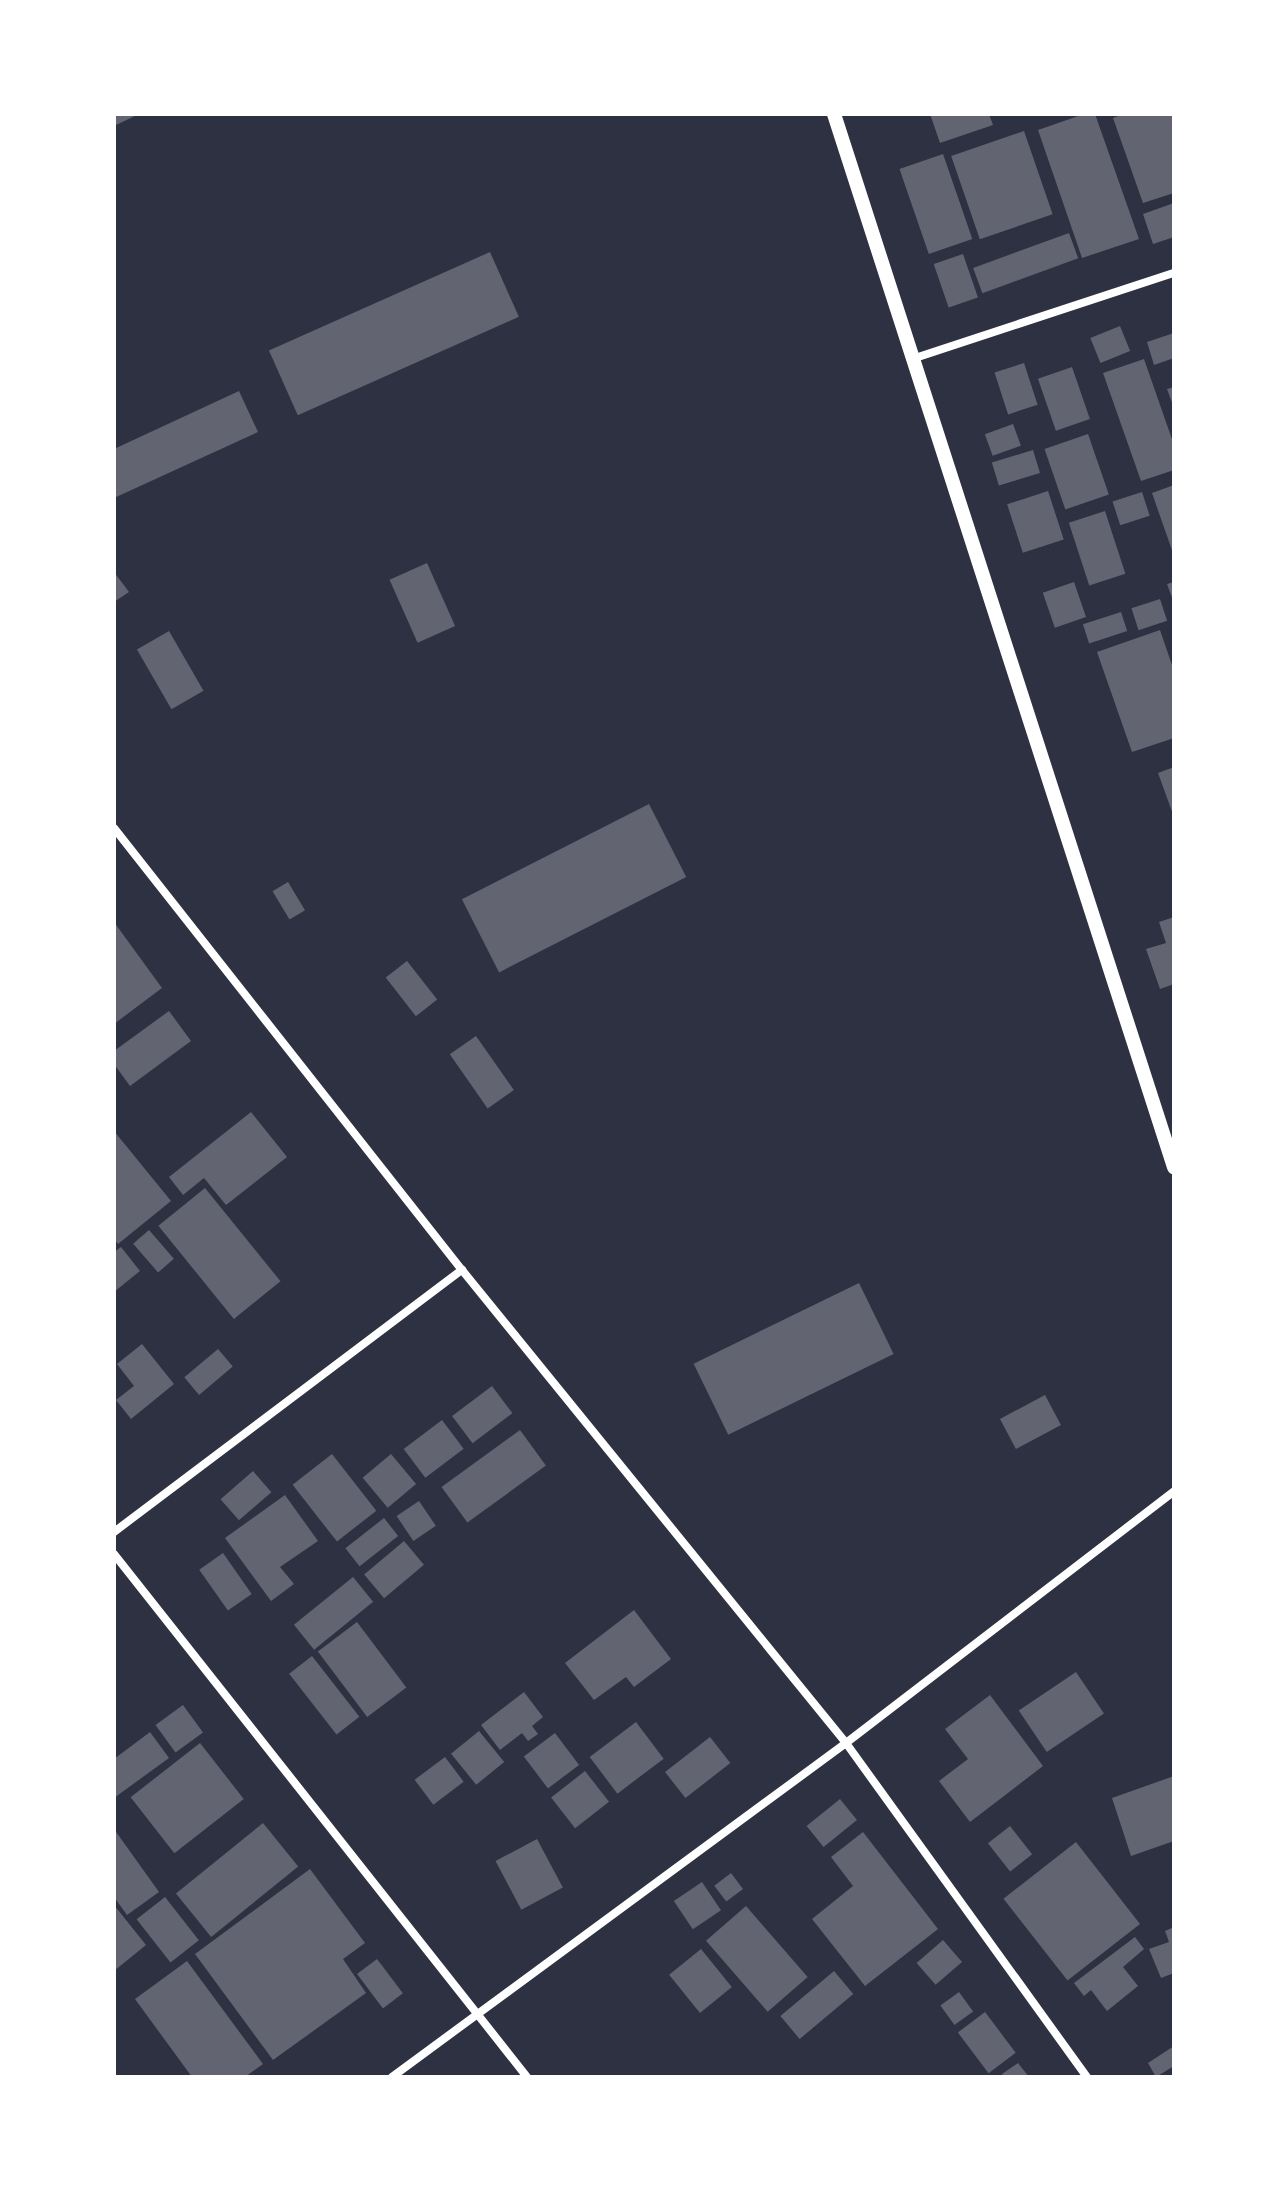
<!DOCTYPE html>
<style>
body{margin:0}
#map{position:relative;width:1288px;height:2191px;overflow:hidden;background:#2d3142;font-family:"Noto Sans",sans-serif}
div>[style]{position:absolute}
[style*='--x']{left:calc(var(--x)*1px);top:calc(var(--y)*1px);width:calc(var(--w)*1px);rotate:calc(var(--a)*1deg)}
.building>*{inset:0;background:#626471;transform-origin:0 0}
.minor>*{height:8px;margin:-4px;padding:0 4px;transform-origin:4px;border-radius:4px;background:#fff}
.tertiary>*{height:14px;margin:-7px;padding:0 7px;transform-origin:7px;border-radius:7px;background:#fff}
span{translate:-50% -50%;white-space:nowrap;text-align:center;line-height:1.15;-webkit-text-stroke:7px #fff;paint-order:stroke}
.frame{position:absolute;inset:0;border:116px solid #fff;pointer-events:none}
</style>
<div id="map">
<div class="building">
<i style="clip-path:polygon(114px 114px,139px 114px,114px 126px)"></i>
<i style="clip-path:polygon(930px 114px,989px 114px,993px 125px,940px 143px)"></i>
<i style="clip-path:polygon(1084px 114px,1095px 114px,1139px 239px,1082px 258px,1038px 130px)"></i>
<i style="clip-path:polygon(1124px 114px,1174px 114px,1174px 193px,1143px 203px,1113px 118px)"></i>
<i style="left:1024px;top:131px;width:88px;height:77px;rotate:71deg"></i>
<i style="left:943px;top:154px;width:90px;height:46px;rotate:71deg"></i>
<i style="clip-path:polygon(1174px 203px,1174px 237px,1153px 244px,1143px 214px)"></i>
<i style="left:1069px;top:233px;width:27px;height:102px;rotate:70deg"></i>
<i style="left:490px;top:252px;width:71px;height:242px;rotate:66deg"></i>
<i style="left:963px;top:254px;width:46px;height:31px;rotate:71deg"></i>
<i style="left:1120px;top:326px;width:27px;height:32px;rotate:68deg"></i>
<i style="clip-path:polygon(1174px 333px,1174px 358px,1154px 365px,1147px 342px)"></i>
<i style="clip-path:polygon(1144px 359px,1174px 445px,1174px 470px,1141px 481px,1103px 373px)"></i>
<i style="left:1024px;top:363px;width:44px;height:31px;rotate:72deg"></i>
<i style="left:1072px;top:367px;width:55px;height:36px;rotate:71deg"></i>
<i style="clip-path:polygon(1174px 387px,1174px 408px,1167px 389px)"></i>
<i style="clip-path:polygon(239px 391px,258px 432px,114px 498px,114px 449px)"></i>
<i style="left:1013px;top:424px;width:23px;height:30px;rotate:70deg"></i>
<i style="left:1088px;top:434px;width:64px;height:46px;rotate:71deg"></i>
<i style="left:1033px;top:450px;width:24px;height:43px;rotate:73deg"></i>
<i style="clip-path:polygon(1174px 485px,1174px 556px,1152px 493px)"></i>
<i style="left:1048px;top:491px;width:51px;height:43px;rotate:72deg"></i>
<i style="left:1142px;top:492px;width:25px;height:31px;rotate:72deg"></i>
<i style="left:1105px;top:511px;width:66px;height:38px;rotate:72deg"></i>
<i style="left:427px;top:563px;width:69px;height:41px;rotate:66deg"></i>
<i style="clip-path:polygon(114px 572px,129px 592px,114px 602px)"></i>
<i style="left:1074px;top:582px;width:37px;height:33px;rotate:71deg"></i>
<i style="clip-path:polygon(1174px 582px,1174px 603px,1167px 584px)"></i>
<i style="left:1160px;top:599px;width:23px;height:30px;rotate:72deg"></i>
<i style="left:1121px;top:612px;width:20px;height:40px;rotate:72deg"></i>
<i style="clip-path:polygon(1160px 630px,1174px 671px,1174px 738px,1132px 752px,1097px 652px)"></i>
<i style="left:169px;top:631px;width:69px;height:37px;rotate:60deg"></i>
<i style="clip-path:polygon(1174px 767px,1174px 817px,1158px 773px)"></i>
<i style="left:649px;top:804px;width:82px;height:210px;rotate:63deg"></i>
<i style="left:288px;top:882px;width:33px;height:18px;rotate:59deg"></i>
<i style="clip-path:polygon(1174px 917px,1174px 984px,1160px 989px,1146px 949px,1166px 943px,1159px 922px)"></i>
<i style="clip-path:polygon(114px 922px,162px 988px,114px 1024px)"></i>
<i style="left:407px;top:961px;width:49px;height:27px;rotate:52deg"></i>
<i style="clip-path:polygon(169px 1011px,191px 1041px,130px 1086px,114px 1064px,114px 1051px)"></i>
<i style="left:476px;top:1036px;width:66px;height:32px;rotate:55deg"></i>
<i style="clip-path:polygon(251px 1112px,287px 1157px,226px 1205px,204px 1178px,183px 1195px,169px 1177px)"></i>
<i style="clip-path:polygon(114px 1131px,171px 1201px,118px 1244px,114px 1239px)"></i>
<i style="left:205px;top:1188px;width:120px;height:60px;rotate:51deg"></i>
<i style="left:149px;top:1230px;width:38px;height:21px;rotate:49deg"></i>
<i style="clip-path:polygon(121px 1247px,140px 1271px,114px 1292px,114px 1252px)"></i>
<i style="left:859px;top:1283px;width:79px;height:184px;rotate:64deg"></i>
<i style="clip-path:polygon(142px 1344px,174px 1384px,131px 1419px,116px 1400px,134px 1386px,117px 1364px)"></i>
<i style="left:218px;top:1349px;width:23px;height:44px;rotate:50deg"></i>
<i style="left:492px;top:1386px;width:34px;height:50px;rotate:53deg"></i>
<i style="left:1045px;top:1395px;width:34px;height:51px;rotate:62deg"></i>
<i style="left:442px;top:1420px;width:36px;height:48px;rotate:53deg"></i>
<i style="left:520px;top:1430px;width:44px;height:97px;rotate:54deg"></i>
<i style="left:332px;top:1454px;width:72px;height:50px;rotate:52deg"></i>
<i style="left:391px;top:1454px;width:39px;height:37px;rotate:50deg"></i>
<i style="left:253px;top:1471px;width:28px;height:43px;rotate:49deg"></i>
<i style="clip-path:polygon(285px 1495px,318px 1541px,280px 1567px,294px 1584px,271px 1601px,225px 1538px)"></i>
<i style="left:419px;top:1501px;width:30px;height:27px;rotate:56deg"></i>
<i style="left:384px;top:1518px;width:23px;height:49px;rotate:52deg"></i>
<i style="left:404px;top:1541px;width:31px;height:52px;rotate:50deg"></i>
<i style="left:223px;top:1553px;width:50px;height:29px;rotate:55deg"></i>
<i style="left:353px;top:1577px;width:32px;height:76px;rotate:51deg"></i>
<i style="clip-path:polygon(634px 1610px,671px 1659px,634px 1687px,626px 1677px,594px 1700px,565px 1663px)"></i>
<i style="left:357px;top:1622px;width:82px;height:49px;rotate:53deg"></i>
<i style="left:312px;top:1656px;width:77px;height:29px;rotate:52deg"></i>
<i style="left:1076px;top:1672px;width:50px;height:69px;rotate:56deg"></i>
<i style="clip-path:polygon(524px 1692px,543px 1717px,532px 1726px,538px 1734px,528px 1741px,522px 1733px,500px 1750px,481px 1725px)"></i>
<i style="clip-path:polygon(990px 1695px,1043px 1766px,970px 1822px,939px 1781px,968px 1759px,945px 1729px)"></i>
<i style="left:183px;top:1705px;width:34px;height:34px;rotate:54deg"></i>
<i style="left:636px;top:1722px;width:46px;height:58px;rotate:53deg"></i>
<i style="left:479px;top:1731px;width:40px;height:36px;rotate:51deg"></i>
<i style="clip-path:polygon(150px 1732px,169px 1758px,114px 1798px,114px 1759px)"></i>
<i style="left:555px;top:1733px;width:40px;height:39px;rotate:53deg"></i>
<i style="left:710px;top:1737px;width:33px;height:57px;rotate:52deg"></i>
<i style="left:200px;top:1743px;width:71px;height:88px;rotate:52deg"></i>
<i style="left:445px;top:1757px;width:31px;height:38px;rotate:53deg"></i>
<i style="left:585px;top:1771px;width:39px;height:43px;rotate:52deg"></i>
<i style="clip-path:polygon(1174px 1776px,1174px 1841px,1131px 1856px,1112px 1798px)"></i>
<i style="left:840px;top:1799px;width:27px;height:43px;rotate:51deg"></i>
<i style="left:263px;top:1823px;width:56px;height:112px;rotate:51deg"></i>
<i style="left:1010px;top:1826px;width:36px;height:28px;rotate:52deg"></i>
<i style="clip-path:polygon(114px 1829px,159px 1892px,127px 1915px,114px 1897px)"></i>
<i style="clip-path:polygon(863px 1832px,938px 1929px,865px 1986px,812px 1919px,853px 1886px,831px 1857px)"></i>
<i style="left:537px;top:1839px;width:55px;height:47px;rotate:62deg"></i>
<i style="left:1076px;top:1842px;width:104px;height:92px;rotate:52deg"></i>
<i style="clip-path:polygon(310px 1869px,365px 1943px,343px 1959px,366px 1993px,273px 2060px,195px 1954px)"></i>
<i style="left:731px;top:1873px;width:20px;height:21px;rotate:53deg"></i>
<i style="left:702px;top:1882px;width:34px;height:34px;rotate:56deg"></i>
<i style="left:165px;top:1897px;width:55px;height:36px;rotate:52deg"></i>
<i style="clip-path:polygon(114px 1905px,146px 1945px,114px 1971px)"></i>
<i style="left:746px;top:1906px;width:94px;height:53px;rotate:49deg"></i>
<i style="clip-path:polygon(1174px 1927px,1174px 1973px,1161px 1978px,1149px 1949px,1169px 1942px,1165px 1931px)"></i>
<i style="clip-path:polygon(1135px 1937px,1144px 1949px,1123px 1967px,1138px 1986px,1107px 2011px,1091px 1990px,1084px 1996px,1074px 1983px)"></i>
<i style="left:943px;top:1940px;width:29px;height:35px;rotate:49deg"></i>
<i style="left:701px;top:1949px;width:49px;height:41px;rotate:51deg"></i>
<i style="left:377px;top:1959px;width:43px;height:25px;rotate:53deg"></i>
<i style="clip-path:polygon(187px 1961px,263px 2064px,245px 2077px,192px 2077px,135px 1999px)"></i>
<i style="left:834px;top:1971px;width:30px;height:70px;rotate:50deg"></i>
<i style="left:959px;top:1992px;width:24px;height:23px;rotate:54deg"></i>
<i style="left:985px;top:2012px;width:51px;height:34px;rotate:53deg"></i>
<i style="clip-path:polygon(1174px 2046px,1174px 2066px,1156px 2077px,1148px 2063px)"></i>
<i style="clip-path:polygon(1018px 2063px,1029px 2077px,1004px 2077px,1002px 2074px)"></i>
</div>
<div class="minor">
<i style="--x:912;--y:359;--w:276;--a:-18.2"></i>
<i style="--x:114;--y:828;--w:563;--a:51.79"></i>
<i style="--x:462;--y:1270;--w:609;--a:50.93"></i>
<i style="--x:846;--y:1743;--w:412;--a:54.2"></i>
<i style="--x:114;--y:1532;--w:436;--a:-37"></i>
<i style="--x:114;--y:1554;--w:666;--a:51.7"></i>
<i style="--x:392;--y:2077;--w:564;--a:-36.34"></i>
<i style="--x:846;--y:1743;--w:414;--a:-37.5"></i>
</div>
<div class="tertiary">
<i style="--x:834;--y:114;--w:1107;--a:72.11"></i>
</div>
<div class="frame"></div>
</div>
